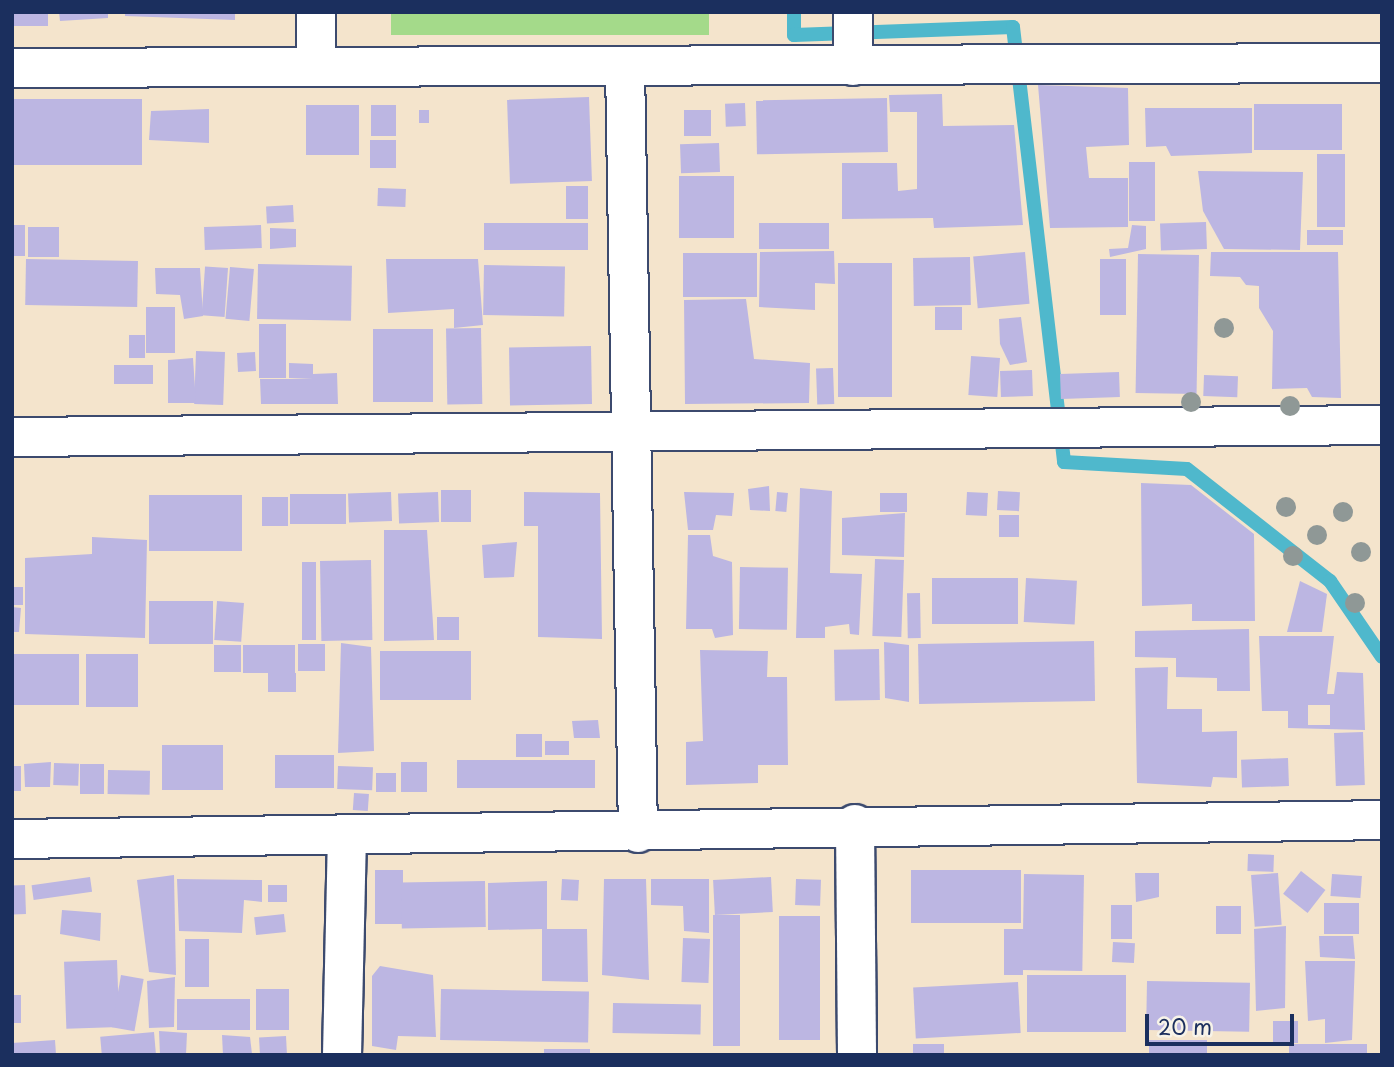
<!DOCTYPE html>
<style>
body{margin:0}
#map{position:relative;width:1394px;height:1067px;overflow:hidden;background:#f4e4cc;font-family:"Playpen Sans",sans-serif}
div>[style]{position:absolute}
[style*='--x']{left:calc(var(--x)*1px);top:calc(var(--y)*1px);width:calc(var(--w)*1px);rotate:calc(var(--a)*1deg)}
.green>*{inset:0;background:#a4da8a;transform-origin:0 0}
.stream>*{height:14px;margin:-7px;padding:0 7px;transform-origin:7px;border-radius:7px;background:#4fb8cc}
.building>*{inset:0;background:#bcb6e2;transform-origin:0 0}
.roads{filter:drop-shadow(2px 0 #3c4a6e) drop-shadow(-2px 0 #3c4a6e) drop-shadow(0 2px #3c4a6e) drop-shadow(0 -2px #3c4a6e)}
.minor>*{height:38px;margin:-19px;padding:0 19px;transform-origin:19px;border-radius:19px;background:#fff}
.trees>*{width:20px;height:20px;margin:-10px;border-radius:50%;background:#8f9896}
span{translate:-50% -50%;white-space:nowrap;text-align:center;line-height:1.15;-webkit-text-stroke:5px #f7f3e8;paint-order:stroke}
.frame{position:absolute;inset:0;border:14px solid #1b2f5e;pointer-events:none}
.scale{position:absolute;left:1145px;top:1014px;width:149px;height:32px;box-sizing:border-box;border:4px solid #1b2f5e;border-top:0;padding-left:9px;font-size:21px;line-height:24px;white-space:nowrap;color:#1b2f5e;-webkit-text-stroke:5px #f7f3e8;paint-order:stroke}
</style>
<div id="map">
<div class="green">
<i style="left:391px;top:12px;width:318px;height:23px"></i>
</div>
<div class="stream">
<i style="--x:794;--y:12;--w:23;--a:90"></i>
<i style="--x:794;--y:35;--w:219;--a:-2.1"></i>
<i style="--x:1013;--y:27;--w:438;--a:83.3"></i>
<i style="--x:1064;--y:462;--w:123;--a:3.3"></i>
<i style="--x:1187;--y:469;--w:182;--a:38.1"></i>
<i style="--x:1330;--y:581;--w:92;--a:55.6"></i>
</div>
<div class="building">
<i style="left:12px;top:12px;width:36px;height:14px"></i>
<i style="clip-path:polygon(59px 12px,108px 12px,108px 18px,60px 21px)"></i>
<i style="clip-path:polygon(125px 12px,235px 12px,235px 20px,125px 16px)"></i>
<i style="clip-path:polygon(1038px 85px,1128px 88px,1129px 145px,1086px 147px,1089px 178px,1128px 178px,1128px 227px,1050px 228px)"></i>
<i style="clip-path:polygon(942px 94px,943px 126px,1014px 125px,1023px 225px,934px 228px,933px 218px,842px 219px,842px 163px,897px 163px,898px 191px,917px 189px,917px 112px,890px 112px,889px 95px)"></i>
<i style="left:589px;top:97px;width:84px;height:82px;rotate:88deg"></i>
<i style="left:887px;top:98px;width:54px;height:131px;rotate:89deg"></i>
<i style="left:142px;top:99px;width:66px;height:130px;rotate:90deg"></i>
<i style="left:745px;top:103px;width:23px;height:20px;rotate:88deg"></i>
<i style="left:1342px;top:104px;width:46px;height:88px;rotate:90deg"></i>
<i style="left:306px;top:105px;width:53px;height:50px"></i>
<i style="left:371px;top:105px;width:25px;height:31px"></i>
<i style="clip-path:polygon(1145px 108px,1252px 108px,1252px 153px,1171px 156px,1166px 146px,1146px 147px)"></i>
<i style="clip-path:polygon(209px 109px,209px 143px,149px 140px,151px 111px)"></i>
<i style="left:419px;top:110px;width:10px;height:13px"></i>
<i style="left:684px;top:110px;width:27px;height:26px"></i>
<i style="left:370px;top:140px;width:26px;height:28px"></i>
<i style="left:719px;top:143px;width:29px;height:39px;rotate:88deg"></i>
<i style="left:1317px;top:154px;width:28px;height:73px"></i>
<i style="left:1129px;top:162px;width:26px;height:59px"></i>
<i style="clip-path:polygon(1198px 171px,1303px 172px,1300px 250px,1224px 249px,1203px 211px)"></i>
<i style="left:679px;top:176px;width:55px;height:62px"></i>
<i style="left:566px;top:186px;width:22px;height:33px"></i>
<i style="left:378px;top:188px;width:28px;height:18px;rotate:2deg"></i>
<i style="left:293px;top:205px;width:17px;height:27px;rotate:87deg"></i>
<i style="left:1206px;top:222px;width:27px;height:46px;rotate:88deg"></i>
<i style="left:588px;top:223px;width:27px;height:104px;rotate:90deg"></i>
<i style="left:829px;top:223px;width:26px;height:70px;rotate:90deg"></i>
<i style="left:12px;top:225px;width:13px;height:31px"></i>
<i style="left:261px;top:225px;width:23px;height:57px;rotate:88deg"></i>
<i style="clip-path:polygon(1132px 225px,1146px 226px,1146px 249px,1110px 257px,1109px 249px,1128px 248px)"></i>
<i style="left:28px;top:227px;width:31px;height:30px"></i>
<i style="clip-path:polygon(270px 228px,296px 229px,296px 247px,270px 249px)"></i>
<i style="left:1307px;top:230px;width:36px;height:15px"></i>
<i style="clip-path:polygon(834px 251px,835px 284px,815px 283px,815px 310px,759px 307px,760px 252px)"></i>
<i style="left:1025px;top:252px;width:52px;height:52px;rotate:85deg"></i>
<i style="clip-path:polygon(1211px 252px,1338px 252px,1341px 398px,1312px 397px,1307px 388px,1272px 389px,1273px 331px,1259px 308px,1259px 286px,1246px 285px,1240px 277px,1210px 276px)"></i>
<i style="left:683px;top:253px;width:74px;height:44px"></i>
<i style="left:1138px;top:254px;width:61px;height:139px;rotate:1deg"></i>
<i style="left:970px;top:257px;width:48px;height:57px;rotate:89deg"></i>
<i style="left:26px;top:259px;width:112px;height:46px;rotate:1deg"></i>
<i style="clip-path:polygon(386px 259px,478px 259px,483px 325px,454px 328px,454px 309px,388px 313px)"></i>
<i style="left:1100px;top:259px;width:26px;height:56px"></i>
<i style="left:892px;top:263px;width:134px;height:54px;rotate:90deg"></i>
<i style="left:258px;top:264px;width:94px;height:55px;rotate:1deg"></i>
<i style="left:484px;top:265px;width:81px;height:50px;rotate:1deg"></i>
<i style="left:230px;top:267px;width:24px;height:52px;rotate:5deg"></i>
<i style="clip-path:polygon(155px 268px,200px 268px,203px 316px,184px 319px,180px 295px,156px 294px)"></i>
<i style="left:228px;top:268px;width:49px;height:23px;rotate:94deg"></i>
<i style="clip-path:polygon(746px 299px,754px 359px,810px 363px,809px 403px,685px 404px,684px 300px)"></i>
<i style="left:146px;top:307px;width:29px;height:46px"></i>
<i style="left:962px;top:307px;width:23px;height:27px;rotate:90deg"></i>
<i style="clip-path:polygon(1021px 317px,1027px 362px,1010px 365px,1000px 344px,999px 319px)"></i>
<i style="left:259px;top:324px;width:27px;height:54px"></i>
<i style="left:481px;top:328px;width:76px;height:35px;rotate:89deg"></i>
<i style="left:373px;top:329px;width:60px;height:73px"></i>
<i style="left:129px;top:335px;width:16px;height:23px"></i>
<i style="left:591px;top:346px;width:58px;height:82px;rotate:89deg"></i>
<i style="left:225px;top:352px;width:53px;height:29px;rotate:92deg"></i>
<i style="left:255px;top:352px;width:19px;height:18px;rotate:87deg"></i>
<i style="clip-path:polygon(193px 358px,196px 403px,168px 403px,168px 360px)"></i>
<i style="left:1000px;top:358px;width:39px;height:29px;rotate:94deg"></i>
<i style="clip-path:polygon(289px 363px,313px 364px,313px 374px,337px 373px,338px 404px,261px 404px,260px 379px,313px 379px,289px 378px)"></i>
<i style="left:114px;top:365px;width:39px;height:19px"></i>
<i style="left:833px;top:368px;width:36px;height:17px;rotate:88deg"></i>
<i style="left:1032px;top:370px;width:26px;height:32px;rotate:88deg"></i>
<i style="left:1119px;top:372px;width:25px;height:59px;rotate:88deg"></i>
<i style="left:1204px;top:375px;width:34px;height:21px;rotate:2deg"></i>
<i style="clip-path:polygon(1141px 483px,1191px 485px,1254px 534px,1255px 621px,1192px 621px,1192px 604px,1142px 606px)"></i>
<i style="clip-path:polygon(769px 486px,770px 511px,750px 510px,748px 489px)"></i>
<i style="clip-path:polygon(800px 488px,832px 491px,830px 573px,862px 574px,859px 635px,850px 634px,849px 624px,825px 627px,825px 638px,796px 638px)"></i>
<i style="left:471px;top:490px;width:32px;height:30px;rotate:90deg"></i>
<i style="left:998px;top:491px;width:22px;height:19px;rotate:3deg"></i>
<i style="left:391px;top:492px;width:29px;height:43px;rotate:88deg"></i>
<i style="left:438px;top:492px;width:30px;height:40px;rotate:88deg"></i>
<i style="clip-path:polygon(524px 492px,600px 493px,602px 639px,538px 637px,538px 526px,524px 526px)"></i>
<i style="clip-path:polygon(684px 492px,734px 493px,732px 516px,716px 515px,713px 530px,688px 530px)"></i>
<i style="left:777px;top:492px;width:11px;height:19px;rotate:5deg"></i>
<i style="left:967px;top:492px;width:21px;height:23px;rotate:3deg"></i>
<i style="left:880px;top:493px;width:27px;height:19px"></i>
<i style="left:346px;top:494px;width:30px;height:56px;rotate:90deg"></i>
<i style="left:149px;top:495px;width:93px;height:56px"></i>
<i style="left:288px;top:497px;width:29px;height:26px;rotate:90deg"></i>
<i style="clip-path:polygon(905px 513px,904px 557px,842px 555px,842px 518px)"></i>
<i style="left:999px;top:515px;width:20px;height:22px"></i>
<i style="clip-path:polygon(384px 530px,427px 530px,434px 640px,384px 641px)"></i>
<i style="clip-path:polygon(688px 535px,710px 535px,713px 556px,732px 562px,733px 635px,715px 638px,712px 629px,686px 629px)"></i>
<i style="clip-path:polygon(92px 537px,147px 540px,145px 638px,25px 634px,25px 558px,92px 554px)"></i>
<i style="clip-path:polygon(517px 542px,514px 577px,484px 578px,482px 545px)"></i>
<i style="left:875px;top:559px;width:29px;height:77px;rotate:2deg"></i>
<i style="left:371px;top:560px;width:80px;height:51px;rotate:89deg"></i>
<i style="left:302px;top:562px;width:14px;height:78px"></i>
<i style="left:740px;top:567px;width:48px;height:62px;rotate:1deg"></i>
<i style="left:932px;top:578px;width:86px;height:46px"></i>
<i style="left:1026px;top:578px;width:51px;height:44px;rotate:3deg"></i>
<i style="clip-path:polygon(1300px 581px,1327px 594px,1322px 632px,1287px 632px)"></i>
<i style="left:12px;top:587px;width:11px;height:18px"></i>
<i style="left:920px;top:593px;width:45px;height:13px;rotate:89deg"></i>
<i style="left:213px;top:601px;width:43px;height:64px;rotate:90deg"></i>
<i style="left:217px;top:601px;width:27px;height:39px;rotate:4deg"></i>
<i style="clip-path:polygon(12px 607px,21px 608px,19px 632px,12px 632px)"></i>
<i style="left:437px;top:617px;width:22px;height:23px"></i>
<i style="clip-path:polygon(1249px 629px,1250px 691px,1217px 691px,1217px 678px,1176px 677px,1176px 658px,1135px 657px,1135px 631px)"></i>
<i style="clip-path:polygon(evenodd,1259px 636px,1334px 636px,1327px 694px,1334px 694px,1337px 672px,1363px 673px,1365px 730px,1288px 728px,1288px 711px,1262px 711px,1259px 636px,1308px 705px,1330px 705px,1330px 725px,1308px 725px,1308px 705px)"></i>
<i style="left:1094px;top:641px;width:60px;height:176px;rotate:89deg"></i>
<i style="clip-path:polygon(884px 642px,909px 645px,909px 702px,885px 698px)"></i>
<i style="clip-path:polygon(341px 643px,371px 647px,374px 751px,338px 753px)"></i>
<i style="left:325px;top:644px;width:27px;height:27px;rotate:90deg"></i>
<i style="left:214px;top:645px;width:27px;height:27px"></i>
<i style="left:243px;top:645px;width:52px;height:28px"></i>
<i style="left:879px;top:649px;width:51px;height:45px;rotate:89deg"></i>
<i style="clip-path:polygon(700px 650px,768px 651px,767px 677px,787px 677px,788px 765px,758px 765px,758px 783px,686px 785px,686px 742px,703px 741px)"></i>
<i style="left:380px;top:651px;width:91px;height:49px"></i>
<i style="left:79px;top:654px;width:51px;height:67px;rotate:90deg"></i>
<i style="left:86px;top:654px;width:52px;height:53px"></i>
<i style="clip-path:polygon(1168px 667px,1167px 709px,1202px 709px,1202px 732px,1237px 731px,1237px 778px,1213px 777px,1211px 787px,1137px 783px,1135px 668px)"></i>
<i style="left:296px;top:673px;width:19px;height:28px;rotate:90deg"></i>
<i style="clip-path:polygon(598px 720px,600px 738px,574px 738px,572px 721px)"></i>
<i style="left:1363px;top:732px;width:53px;height:29px;rotate:88deg"></i>
<i style="left:516px;top:734px;width:26px;height:23px"></i>
<i style="left:545px;top:741px;width:24px;height:14px"></i>
<i style="left:162px;top:745px;width:61px;height:45px"></i>
<i style="left:275px;top:755px;width:59px;height:33px"></i>
<i style="left:1288px;top:758px;width:28px;height:47px;rotate:88deg"></i>
<i style="left:595px;top:760px;width:28px;height:138px;rotate:90deg"></i>
<i style="clip-path:polygon(51px 762px,50px 787px,25px 787px,24px 764px)"></i>
<i style="left:401px;top:762px;width:26px;height:30px"></i>
<i style="left:54px;top:763px;width:25px;height:22px;rotate:2deg"></i>
<i style="left:80px;top:764px;width:24px;height:30px"></i>
<i style="left:12px;top:766px;width:9px;height:25px"></i>
<i style="left:338px;top:766px;width:35px;height:23px;rotate:2deg"></i>
<i style="left:108px;top:770px;width:42px;height:24px;rotate:1deg"></i>
<i style="left:376px;top:773px;width:20px;height:19px"></i>
<i style="left:354px;top:793px;width:15px;height:17px;rotate:4deg"></i>
<i style="left:1248px;top:854px;width:26px;height:17px;rotate:2deg"></i>
<i style="left:375px;top:870px;width:28px;height:54px"></i>
<i style="left:1021px;top:870px;width:53px;height:110px;rotate:90deg"></i>
<i style="left:1301px;top:871px;width:31px;height:29px;rotate:38deg"></i>
<i style="clip-path:polygon(1135px 873px,1159px 873px,1159px 897px,1136px 902px)"></i>
<i style="left:1278px;top:873px;width:52px;height:27px;rotate:86deg"></i>
<i style="left:1024px;top:874px;width:60px;height:96px;rotate:1deg"></i>
<i style="left:1332px;top:874px;width:30px;height:22px;rotate:4deg"></i>
<i style="clip-path:polygon(174px 875px,176px 975px,149px 972px,137px 880px)"></i>
<i style="left:90px;top:877px;width:15px;height:59px;rotate:82deg"></i>
<i style="left:771px;top:877px;width:35px;height:58px;rotate:87deg"></i>
<i style="clip-path:polygon(177px 879px,262px 880px,262px 902px,244px 900px,242px 933px,179px 931px)"></i>
<i style="left:562px;top:879px;width:17px;height:21px;rotate:3deg"></i>
<i style="clip-path:polygon(604px 879px,646px 879px,649px 980px,602px 975px)"></i>
<i style="clip-path:polygon(651px 879px,709px 879px,709px 933px,684px 931px,683px 906px,651px 905px)"></i>
<i style="left:796px;top:879px;width:25px;height:26px;rotate:2deg"></i>
<i style="left:485px;top:881px;width:46px;height:84px;rotate:89deg"></i>
<i style="clip-path:polygon(547px 881px,547px 929px,587px 929px,588px 982px,542px 981px,542px 929px,488px 930px,488px 883px)"></i>
<i style="left:25px;top:885px;width:29px;height:13px;rotate:88deg"></i>
<i style="left:287px;top:885px;width:17px;height:19px;rotate:90deg"></i>
<i style="left:1359px;top:903px;width:31px;height:35px;rotate:90deg"></i>
<i style="left:1132px;top:905px;width:34px;height:21px;rotate:90deg"></i>
<i style="left:1216px;top:906px;width:25px;height:28px"></i>
<i style="clip-path:polygon(62px 910px,101px 913px,100px 941px,60px 934px)"></i>
<i style="left:284px;top:914px;width:18px;height:30px;rotate:84deg"></i>
<i style="left:713px;top:915px;width:27px;height:131px"></i>
<i style="left:779px;top:916px;width:41px;height:124px"></i>
<i style="clip-path:polygon(1286px 926px,1285px 1008px,1256px 1011px,1254px 929px)"></i>
<i style="left:1004px;top:929px;width:19px;height:46px"></i>
<i style="clip-path:polygon(1319px 936px,1353px 936px,1355px 959px,1320px 957px)"></i>
<i style="left:683px;top:938px;width:27px;height:44px;rotate:2deg"></i>
<i style="left:209px;top:939px;width:48px;height:24px;rotate:90deg"></i>
<i style="left:1113px;top:942px;width:22px;height:20px;rotate:3deg"></i>
<i style="left:117px;top:960px;width:67px;height:53px;rotate:88deg"></i>
<i style="clip-path:polygon(1305px 961px,1355px 961px,1352px 1040px,1325px 1043px,1325px 1019px,1308px 1021px)"></i>
<i style="clip-path:polygon(380px 966px,433px 975px,436px 1037px,398px 1036px,396px 1050px,372px 1046px,372px 976px)"></i>
<i style="left:121px;top:975px;width:23px;height:53px;rotate:10deg"></i>
<i style="left:1126px;top:975px;width:57px;height:99px;rotate:90deg"></i>
<i style="clip-path:polygon(175px 977px,174px 1027px,149px 1028px,147px 981px)"></i>
<i style="left:1147px;top:981px;width:103px;height:49px;rotate:1deg"></i>
<i style="left:1018px;top:982px;width:51px;height:105px;rotate:87deg"></i>
<i style="left:256px;top:989px;width:33px;height:41px"></i>
<i style="left:441px;top:989px;width:148px;height:51px;rotate:1deg"></i>
<i style="left:12px;top:995px;width:9px;height:28px"></i>
<i style="left:250px;top:999px;width:31px;height:73px;rotate:90deg"></i>
<i style="left:613px;top:1003px;width:88px;height:30px;rotate:1deg"></i>
<i style="left:1273px;top:1021px;width:25px;height:22px"></i>
<i style="clip-path:polygon(159px 1031px,187px 1033px,186px 1055px,160px 1055px)"></i>
<i style="left:154px;top:1032px;width:23px;height:54px;rotate:85deg"></i>
<i style="clip-path:polygon(222px 1035px,250px 1037px,252px 1054px,223px 1055px)"></i>
<i style="left:286px;top:1036px;width:17px;height:27px;rotate:87deg"></i>
<i style="left:55px;top:1040px;width:15px;height:43px;rotate:86deg"></i>
<i style="left:1149px;top:1040px;width:58px;height:15px"></i>
<i style="left:944px;top:1044px;width:11px;height:31px;rotate:90deg"></i>
<i style="left:1367px;top:1044px;width:11px;height:78px;rotate:90deg"></i>
<i style="left:544px;top:1049px;width:46px;height:6px"></i>
</div>
<div class="roads">
<div class="minor">
<i style="--x:853;--y:12;--w:54;--a:90"></i>
<i style="--x:625;--y:66;--w:767;--a:89.03"></i>
<i style="--x:316;--y:67;--w:55;--a:-90"></i>
<i style="--x:12;--y:68;--w:1370;--a:-0.21"></i>
<i style="--x:12;--y:437;--w:1370;--a:-0.5"></i>
<i style="--x:855;--y:824;--w:231;--a:89.5"></i>
<i style="--x:12;--y:839;--w:1370;--a:-0.79"></i>
<i style="--x:342;--y:1055;--w:221;--a:-88.7"></i>
</div>
</div>
<div class="trees">
<i style="left:1224px;top:328px"></i>
<i style="left:1191px;top:402px"></i>
<i style="left:1290px;top:406px"></i>
<i style="left:1286px;top:507px"></i>
<i style="left:1343px;top:512px"></i>
<i style="left:1317px;top:535px"></i>
<i style="left:1361px;top:552px"></i>
<i style="left:1293px;top:556px"></i>
<i style="left:1355px;top:603px"></i>
</div>
<div class="frame"></div>
<div class="scale">20 m</div>
</div>
